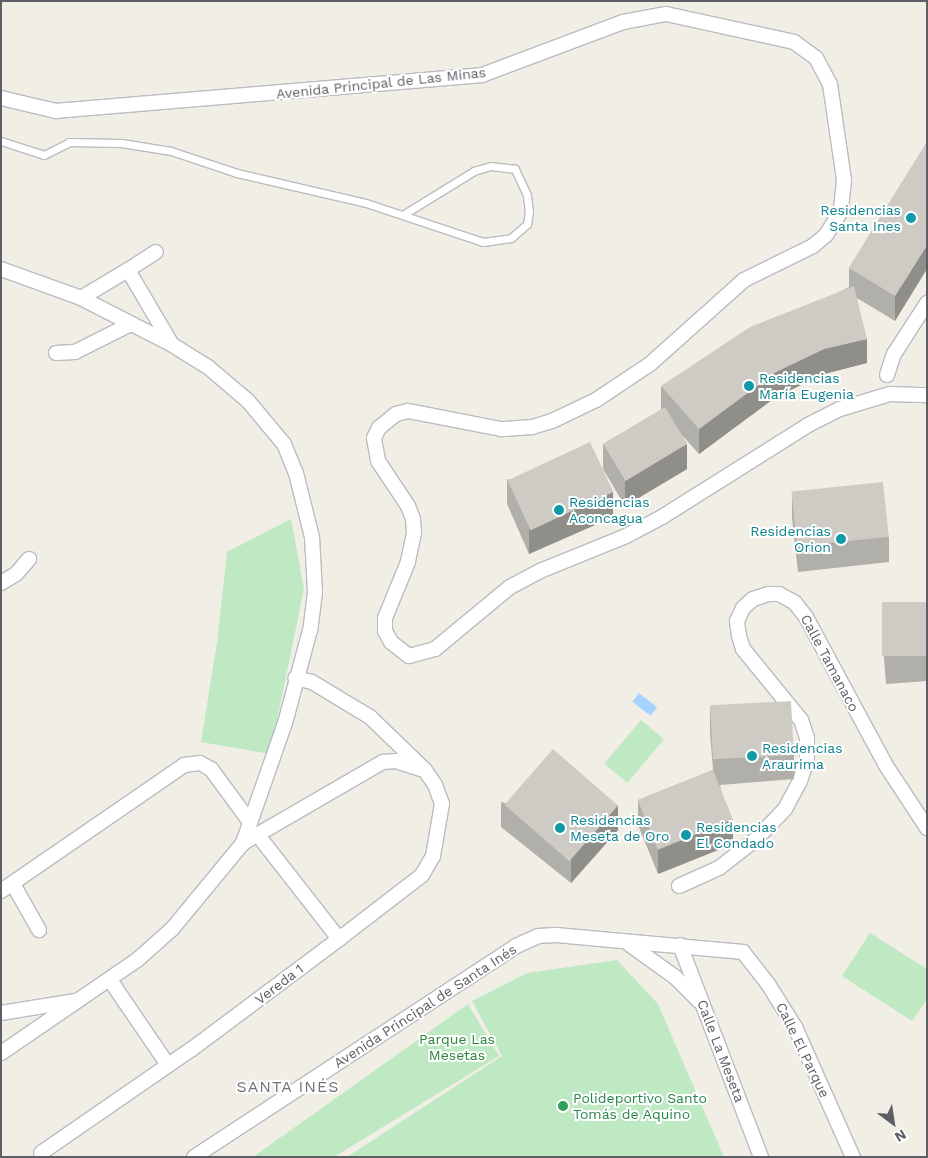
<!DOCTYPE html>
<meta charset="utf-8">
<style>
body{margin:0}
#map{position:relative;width:928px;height:1158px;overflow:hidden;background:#f0eee5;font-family:"Work Sans",sans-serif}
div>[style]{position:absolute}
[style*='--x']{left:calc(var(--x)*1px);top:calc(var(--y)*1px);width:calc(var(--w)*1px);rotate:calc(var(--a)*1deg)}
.green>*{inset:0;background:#bfe9c2;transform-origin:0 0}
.water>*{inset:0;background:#a6d3ff;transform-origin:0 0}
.roads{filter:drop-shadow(1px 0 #b9bcc1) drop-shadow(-1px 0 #b9bcc1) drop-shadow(0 1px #b9bcc1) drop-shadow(0 -1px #b9bcc1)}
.service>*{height:7px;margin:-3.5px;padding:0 3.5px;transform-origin:3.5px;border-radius:3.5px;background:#fff}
.minor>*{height:14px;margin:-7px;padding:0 7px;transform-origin:7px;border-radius:7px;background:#fff}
.wall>*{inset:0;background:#b0afa9}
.shaded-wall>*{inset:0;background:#908e89}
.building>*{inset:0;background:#cdcbc4;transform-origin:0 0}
.dots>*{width:14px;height:14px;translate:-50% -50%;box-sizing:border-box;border:2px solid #fff;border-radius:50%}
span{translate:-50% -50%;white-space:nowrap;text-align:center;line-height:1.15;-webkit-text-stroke:4px #fff;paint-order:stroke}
.street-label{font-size:14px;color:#5c6066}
.culture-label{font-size:14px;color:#0d838f}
.right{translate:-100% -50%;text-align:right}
.left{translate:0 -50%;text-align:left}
.park-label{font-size:14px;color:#2e8337}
.leisure-label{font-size:14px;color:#27864d}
.quarter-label{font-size:16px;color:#6d7278;letter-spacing:1px}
.frame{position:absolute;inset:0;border:2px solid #5c6066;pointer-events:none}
.north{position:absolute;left:868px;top:1098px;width:50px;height:50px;-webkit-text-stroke:4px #fff;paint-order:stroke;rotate:149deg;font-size:14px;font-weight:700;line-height:20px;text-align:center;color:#5c6066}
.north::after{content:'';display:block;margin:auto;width:18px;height:22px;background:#5c6066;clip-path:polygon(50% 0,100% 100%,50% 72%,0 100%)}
</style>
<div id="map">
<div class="green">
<i style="clip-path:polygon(291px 519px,304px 589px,270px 754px,201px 742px,217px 642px,227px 552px)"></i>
<i style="left:641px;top:720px;width:30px;height:57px;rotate:40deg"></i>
<i style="clip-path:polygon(870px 933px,927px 969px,927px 999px,912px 1021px,842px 976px)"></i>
<i style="clip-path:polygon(617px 960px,658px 1004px,724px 1157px,347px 1157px,502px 1056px,472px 1001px,527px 973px)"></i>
<i style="clip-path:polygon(468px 1004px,499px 1056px,334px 1157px,253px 1157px)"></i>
</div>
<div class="water">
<i style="left:639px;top:693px;width:23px;height:11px;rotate:38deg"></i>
</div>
<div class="roads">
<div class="service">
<i style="--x:1;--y:141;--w:45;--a:18"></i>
<i style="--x:44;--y:155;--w:28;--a:-27"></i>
<i style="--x:69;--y:142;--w:52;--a:1.1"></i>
<i style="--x:121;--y:143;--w:51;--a:9.1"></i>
<i style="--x:171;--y:151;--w:70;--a:18.4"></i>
<i style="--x:237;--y:173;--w:132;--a:13.1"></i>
<i style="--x:366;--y:203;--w:123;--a:18.4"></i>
<i style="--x:483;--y:242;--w:28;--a:-8"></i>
<i style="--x:511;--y:238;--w:21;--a:-41"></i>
<i style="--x:527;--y:224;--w:12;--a:-81"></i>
<i style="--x:529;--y:212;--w:17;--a:-97"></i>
<i style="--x:527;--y:195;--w:29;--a:-115"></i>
<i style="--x:515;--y:169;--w:24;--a:-173"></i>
<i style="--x:491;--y:166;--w:18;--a:164"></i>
<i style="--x:474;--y:171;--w:82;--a:148.4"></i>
</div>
<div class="minor">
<i style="--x:1;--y:98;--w:57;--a:13.3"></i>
<i style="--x:56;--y:111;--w:428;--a:-4.8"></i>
<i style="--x:482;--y:75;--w:151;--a:-20.6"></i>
<i style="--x:623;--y:22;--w:44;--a:-10.5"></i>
<i style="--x:666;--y:14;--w:131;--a:12.3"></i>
<i style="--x:794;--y:42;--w:27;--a:36"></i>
<i style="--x:816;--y:58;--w:30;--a:62"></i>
<i style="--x:830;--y:84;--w:97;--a:81.7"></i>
<i style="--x:844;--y:180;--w:31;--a:96"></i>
<i style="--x:841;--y:211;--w:28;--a:122"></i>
<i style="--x:826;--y:235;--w:17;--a:140"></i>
<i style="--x:813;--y:246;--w:77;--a:153.8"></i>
<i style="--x:744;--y:280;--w:126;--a:138.2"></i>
<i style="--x:650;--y:364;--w:65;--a:146.3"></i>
<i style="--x:596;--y:400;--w:49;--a:154.5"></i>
<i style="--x:552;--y:421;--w:21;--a:163"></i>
<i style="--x:532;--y:427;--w:31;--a:176"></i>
<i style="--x:501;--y:429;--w:95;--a:-169"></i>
<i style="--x:408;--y:411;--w:12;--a:166"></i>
<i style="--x:396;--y:414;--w:22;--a:141"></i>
<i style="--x:379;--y:428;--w:11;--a:117"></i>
<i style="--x:374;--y:438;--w:23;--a:80"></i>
<i style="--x:378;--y:461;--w:54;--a:56.3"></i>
<i style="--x:408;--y:506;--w:14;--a:69"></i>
<i style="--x:413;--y:519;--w:14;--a:86"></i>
<i style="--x:414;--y:533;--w:30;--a:102"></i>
<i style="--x:408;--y:562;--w:61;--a:112.3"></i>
<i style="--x:385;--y:618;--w:13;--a:90"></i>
<i style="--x:385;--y:631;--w:13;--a:61"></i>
<i style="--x:391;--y:642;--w:23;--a:38"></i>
<i style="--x:409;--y:656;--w:27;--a:-15"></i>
<i style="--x:435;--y:649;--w:97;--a:-39.6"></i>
<i style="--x:510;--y:587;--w:34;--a:-28"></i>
<i style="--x:540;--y:571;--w:93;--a:-22.1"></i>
<i style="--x:626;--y:536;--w:41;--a:-27.8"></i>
<i style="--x:662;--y:517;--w:173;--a:-32.2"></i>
<i style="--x:808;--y:425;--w:36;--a:-27"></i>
<i style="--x:840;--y:409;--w:52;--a:-16.7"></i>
<i style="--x:890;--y:394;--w:37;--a:2"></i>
<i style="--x:1;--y:269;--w:85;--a:19.9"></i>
<i style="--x:81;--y:298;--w:101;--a:27.1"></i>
<i style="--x:171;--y:344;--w:44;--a:31.9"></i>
<i style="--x:208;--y:367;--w:52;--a:40.4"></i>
<i style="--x:248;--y:401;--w:56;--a:50.1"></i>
<i style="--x:284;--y:444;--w:31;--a:68"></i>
<i style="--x:296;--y:473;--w:66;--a:76"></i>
<i style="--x:312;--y:537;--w:55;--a:86.9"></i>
<i style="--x:315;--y:592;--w:38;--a:97"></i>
<i style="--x:310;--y:630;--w:96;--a:105"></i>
<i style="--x:285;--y:723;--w:127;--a:109.3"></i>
<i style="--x:243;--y:843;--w:112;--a:129.5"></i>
<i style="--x:172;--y:929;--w:47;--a:138.5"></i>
<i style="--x:137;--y:960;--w:165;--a:145.6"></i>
<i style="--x:128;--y:270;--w:33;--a:-33"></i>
<i style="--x:81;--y:298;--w:55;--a:-30.8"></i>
<i style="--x:128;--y:270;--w:85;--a:59.5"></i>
<i style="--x:56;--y:353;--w:19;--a:-3"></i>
<i style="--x:75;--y:352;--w:63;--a:-26.6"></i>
<i style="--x:887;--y:375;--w:22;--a:-72"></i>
<i style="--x:894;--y:354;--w:61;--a:-57.1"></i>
<i style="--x:1;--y:583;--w:17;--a:-31"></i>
<i style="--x:16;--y:574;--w:20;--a:-49"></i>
<i style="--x:257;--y:834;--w:133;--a:52"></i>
<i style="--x:243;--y:843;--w:162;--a:-30.1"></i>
<i style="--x:383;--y:762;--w:13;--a:-4"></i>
<i style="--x:396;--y:761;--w:26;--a:18"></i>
<i style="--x:13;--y:884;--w:53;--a:60.5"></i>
<i style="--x:679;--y:886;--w:44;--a:-24.2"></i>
<i style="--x:719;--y:868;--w:46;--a:-37.9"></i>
<i style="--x:755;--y:840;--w:43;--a:-45.9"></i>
<i style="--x:785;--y:809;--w:32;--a:-62"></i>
<i style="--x:800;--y:781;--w:22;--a:-72"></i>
<i style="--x:807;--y:760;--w:22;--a:-90"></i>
<i style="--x:807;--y:738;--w:19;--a:-108"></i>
<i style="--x:801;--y:720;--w:92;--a:-129.2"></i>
<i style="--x:743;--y:649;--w:14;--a:-107"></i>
<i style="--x:739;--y:636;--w:15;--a:-98"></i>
<i style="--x:737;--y:621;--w:14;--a:-65"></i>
<i style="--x:743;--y:608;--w:13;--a:-42"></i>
<i style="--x:753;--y:599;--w:16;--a:-18"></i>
<i style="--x:768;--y:594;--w:11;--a:0"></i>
<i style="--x:779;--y:594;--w:18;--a:29"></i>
<i style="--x:795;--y:603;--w:18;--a:52"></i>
<i style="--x:806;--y:617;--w:167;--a:61.7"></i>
<i style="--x:885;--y:764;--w:77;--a:56.7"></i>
<i style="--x:1;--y:891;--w:222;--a:-34.5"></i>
<i style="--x:184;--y:765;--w:16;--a:-7"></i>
<i style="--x:200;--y:763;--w:13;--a:29"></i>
<i style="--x:211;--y:769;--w:66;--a:53.7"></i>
<i style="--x:629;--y:944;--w:57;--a:35.7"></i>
<i style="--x:675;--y:977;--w:34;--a:45"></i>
<i style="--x:680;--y:945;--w:227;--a:69.1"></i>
<i style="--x:110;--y:980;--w:103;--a:55.7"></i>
<i style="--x:1;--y:1013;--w:74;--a:-9.3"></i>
<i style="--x:41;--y:1153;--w:183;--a:-34.6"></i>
<i style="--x:192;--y:1049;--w:184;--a:-36.8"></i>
<i style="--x:339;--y:939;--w:105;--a:-37.6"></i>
<i style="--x:422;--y:875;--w:22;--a:-60"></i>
<i style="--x:433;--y:856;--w:53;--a:-80.2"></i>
<i style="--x:442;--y:804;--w:20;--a:-110"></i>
<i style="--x:435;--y:785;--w:18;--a:-124"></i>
<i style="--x:425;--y:770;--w:76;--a:-136.1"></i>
<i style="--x:370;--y:717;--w:68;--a:-148.9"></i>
<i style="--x:312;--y:682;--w:17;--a:-167"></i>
<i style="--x:194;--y:1157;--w:385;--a:-33.2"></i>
<i style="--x:516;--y:946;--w:24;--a:-24"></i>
<i style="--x:538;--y:936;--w:18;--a:-3"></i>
<i style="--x:556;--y:935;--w:188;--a:5.2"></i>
<i style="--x:743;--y:952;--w:41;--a:52"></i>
<i style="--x:768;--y:984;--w:51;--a:57.9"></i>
<i style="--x:795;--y:1027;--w:142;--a:66"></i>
</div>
</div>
<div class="wall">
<i style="clip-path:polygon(927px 142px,895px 321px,857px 298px,867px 363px,824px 374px,776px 397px,699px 454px,680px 433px,687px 469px,625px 506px,603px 469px,603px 444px,661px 410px,661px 386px,849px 287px,849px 268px)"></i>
<i style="clip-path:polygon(507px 479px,613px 517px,529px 554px,507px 504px)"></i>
<i style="clip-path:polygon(792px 493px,889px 537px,889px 562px,798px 572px,792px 518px)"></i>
<i style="clip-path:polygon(927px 602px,927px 681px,886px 684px,882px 631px,882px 606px)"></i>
<i style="clip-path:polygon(710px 708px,794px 755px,794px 779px,720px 785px,733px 844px,658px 874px,638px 825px,638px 800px,713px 770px,710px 732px)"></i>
<i style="clip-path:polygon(501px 802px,618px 830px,571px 883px,501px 827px)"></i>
</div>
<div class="shaded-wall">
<i style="clip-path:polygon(927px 245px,927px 269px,895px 321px,895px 296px)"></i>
<i style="clip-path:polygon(867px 339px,867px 363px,824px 374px,776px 397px,699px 454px,699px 429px,776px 372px,824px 349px)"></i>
<i style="clip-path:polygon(687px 444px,687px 469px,625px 506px,625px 481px)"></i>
<i style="clip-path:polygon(613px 492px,613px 517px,529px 554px,529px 530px)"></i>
<i style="clip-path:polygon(618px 805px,618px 830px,571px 883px,571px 858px)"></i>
<i style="clip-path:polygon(733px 819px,733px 844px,658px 874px,658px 850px)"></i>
</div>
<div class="building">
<i style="clip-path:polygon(927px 142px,927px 245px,895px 296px,849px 268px)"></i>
<i style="clip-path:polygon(854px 286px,867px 339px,824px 349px,776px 372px,699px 429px,661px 386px,750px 327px)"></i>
<i style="left:665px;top:407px;width:43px;height:72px;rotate:59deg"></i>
<i style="left:590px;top:442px;width:55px;height:91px;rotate:65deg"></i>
<i style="left:883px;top:482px;width:55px;height:92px;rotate:84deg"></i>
<i style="left:927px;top:602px;width:54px;height:45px;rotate:90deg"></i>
<i style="left:791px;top:701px;width:54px;height:81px;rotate:87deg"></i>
<i style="left:553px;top:749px;width:86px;height:74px;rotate:41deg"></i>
<i style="left:713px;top:770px;width:53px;height:81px;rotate:68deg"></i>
</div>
<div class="dots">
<i style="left:911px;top:218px;background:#0f9aa8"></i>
<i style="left:749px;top:386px;background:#0f9aa8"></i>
<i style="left:559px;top:510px;background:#0f9aa8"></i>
<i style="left:841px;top:539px;background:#0f9aa8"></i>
<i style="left:752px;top:756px;background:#0f9aa8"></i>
<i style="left:560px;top:828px;background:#0f9aa8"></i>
<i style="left:686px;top:835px;background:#0f9aa8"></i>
<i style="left:563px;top:1106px;background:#2e9e5b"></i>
</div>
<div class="street-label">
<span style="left:381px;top:83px;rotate:-6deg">Avenida Principal de Las Minas</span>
<span style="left:830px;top:663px;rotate:62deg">Calle Tamanaco</span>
<span style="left:279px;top:984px;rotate:-37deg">Vereda 1</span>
<span style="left:425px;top:1006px;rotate:-33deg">Avenida Principal de Santa Inés</span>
<span style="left:803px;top:1050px;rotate:64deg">Calle El Parque</span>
<span style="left:721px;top:1051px;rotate:69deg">Calle La Meseta</span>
</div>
<div class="culture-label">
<span class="right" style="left:901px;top:218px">Residencias<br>Santa Ines</span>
<span class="left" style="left:759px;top:386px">Residencias<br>María Eugenia</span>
<span class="left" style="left:569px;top:510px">Residencias<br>Aconcagua</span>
<span class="right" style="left:831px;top:539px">Residencias<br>Orion</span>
<span class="left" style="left:762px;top:756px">Residencias<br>Araurima</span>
<span class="left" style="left:570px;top:828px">Residencias<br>Meseta de Oro</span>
<span class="left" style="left:696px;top:835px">Residencias<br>El Condado</span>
</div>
<div class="park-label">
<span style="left:457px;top:1047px">Parque Las<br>Mesetas</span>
</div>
<div class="leisure-label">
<span class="left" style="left:573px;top:1106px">Polideportivo Santo<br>Tomás de Aquino</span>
</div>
<div class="quarter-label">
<span style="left:288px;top:1087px">SANTA INÉS</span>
</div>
<div class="frame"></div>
<div class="north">N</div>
</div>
